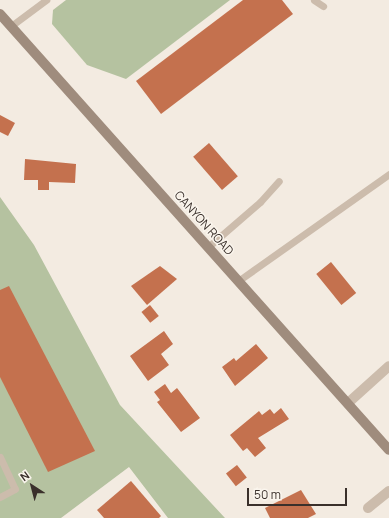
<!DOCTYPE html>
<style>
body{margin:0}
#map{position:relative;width:389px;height:518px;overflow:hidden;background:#f3ebe1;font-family:Manrope,sans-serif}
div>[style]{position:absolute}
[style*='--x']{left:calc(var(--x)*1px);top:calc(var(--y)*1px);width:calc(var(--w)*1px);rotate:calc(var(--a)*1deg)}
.green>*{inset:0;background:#b5c2a0}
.building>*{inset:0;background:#c4714e;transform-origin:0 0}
.lane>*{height:7px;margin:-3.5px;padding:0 3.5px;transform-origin:3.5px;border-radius:3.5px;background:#ccbcac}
.street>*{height:10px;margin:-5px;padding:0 5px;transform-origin:5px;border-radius:5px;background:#ccbcac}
.secondary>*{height:10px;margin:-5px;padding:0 5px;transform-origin:5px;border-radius:5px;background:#9f8c7d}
span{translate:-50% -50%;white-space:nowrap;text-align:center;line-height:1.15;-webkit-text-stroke:3px #faf5ed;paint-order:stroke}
.street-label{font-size:12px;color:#3a302b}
.north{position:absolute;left:12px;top:466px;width:40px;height:40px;-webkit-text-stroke:3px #faf5ed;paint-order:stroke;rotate:324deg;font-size:11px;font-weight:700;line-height:16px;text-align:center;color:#3a302b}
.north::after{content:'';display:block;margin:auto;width:14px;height:18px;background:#3a302b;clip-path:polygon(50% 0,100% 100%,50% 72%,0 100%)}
.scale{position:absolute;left:247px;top:488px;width:100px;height:18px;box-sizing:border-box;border:2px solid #3a302b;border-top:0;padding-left:5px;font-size:12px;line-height:14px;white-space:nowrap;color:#3a302b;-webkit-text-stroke:3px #faf5ed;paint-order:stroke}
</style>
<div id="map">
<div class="green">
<i style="clip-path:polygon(66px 0,230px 0,126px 79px,87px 65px,52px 24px,53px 10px)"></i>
<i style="clip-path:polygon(0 197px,34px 245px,120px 405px,225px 518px,168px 518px,129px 467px,61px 518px,0 518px)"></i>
</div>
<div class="building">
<i style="clip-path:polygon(243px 0,282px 0,293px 14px,161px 114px,136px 81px)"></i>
<i style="clip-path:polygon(0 115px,15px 123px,8px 136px,0 132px)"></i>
<i style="left:209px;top:143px;width:44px;height:21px;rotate:49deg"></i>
<i style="clip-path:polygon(25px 159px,76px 164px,75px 183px,49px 182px,49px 190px,38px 190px,38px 180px,24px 180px)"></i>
<i style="left:331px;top:262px;width:40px;height:19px;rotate:51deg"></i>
<i style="clip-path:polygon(160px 266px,177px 279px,147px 305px,131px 286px)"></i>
<i style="clip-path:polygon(9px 286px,95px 451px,48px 472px,0 377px,0 290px)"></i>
<i style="left:150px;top:305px;width:14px;height:11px;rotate:51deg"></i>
<i style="clip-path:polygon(164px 331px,173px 344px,161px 354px,169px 365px,148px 381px,130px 356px)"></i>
<i style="clip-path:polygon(256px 344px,268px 358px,235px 386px,222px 367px,234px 358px,236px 361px)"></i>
<i style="clip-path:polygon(165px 384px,171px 393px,177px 388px,200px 418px,181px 432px,157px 402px,160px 400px,154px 392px)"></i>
<i style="clip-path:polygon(281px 408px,289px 419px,258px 438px,266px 448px,255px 457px,247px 448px,243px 451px,230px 435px,259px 411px,262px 415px,270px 409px,274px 414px)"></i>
<i style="left:237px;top:465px;width:16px;height:14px;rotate:52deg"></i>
<i style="clip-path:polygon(131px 481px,161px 516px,159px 518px,104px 518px,97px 510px)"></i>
<i style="clip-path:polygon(301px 490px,316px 514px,308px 518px,270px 518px,265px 508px)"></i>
</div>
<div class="lane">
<i style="--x:314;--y:0;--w:11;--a:34"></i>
<i style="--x:11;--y:26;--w:44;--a:-36.6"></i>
<i style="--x:208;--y:247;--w:69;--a:-40.9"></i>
<i style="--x:260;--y:202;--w:28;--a:-48"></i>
<i style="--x:238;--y:281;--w:185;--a:-35.3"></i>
<i style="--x:0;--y:457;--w:35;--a:65"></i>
<i style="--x:15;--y:489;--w:17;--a:152"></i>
</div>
<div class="street">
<i style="--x:348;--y:403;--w:55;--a:-42.1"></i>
<i style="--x:368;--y:508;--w:27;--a:-39"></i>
</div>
<div class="secondary">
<i style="--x:0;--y:14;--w:584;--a:48.26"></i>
</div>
<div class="street-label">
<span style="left:204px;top:223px;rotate:48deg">CANYON ROAD</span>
</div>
<div class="north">N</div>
<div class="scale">50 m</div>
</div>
